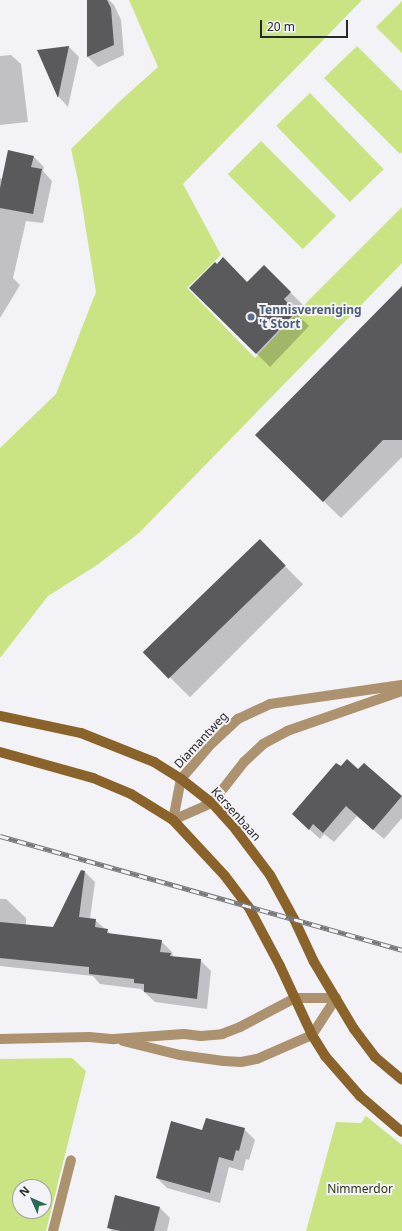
<!DOCTYPE html>
<style>
body{margin:0}
#map{position:relative;width:402px;height:1231px;overflow:hidden;background:#f2f2f7;font-family:"Noto Sans",sans-serif}
div>[style]{position:absolute}
[style*='--x']{left:calc(var(--x)*1px);top:calc(var(--y)*1px);width:calc(var(--w)*1px);rotate:calc(var(--a)*1deg)}
.green>*{inset:0;background:#cbe483;transform-origin:0 0}
.shadow>*{inset:0;background:#0003;transform-origin:0 0}
.building>*{inset:0;background:#5a595c;transform-origin:0 0}
.minor>*{height:10px;margin:-5px;padding:0 5px;transform-origin:5px;border-radius:5px;background:#ad926f}
.tertiary>*{height:10px;margin:-5px;padding:0 5px;transform-origin:5px;border-radius:5px;background:#ad926f}
.secondary>*{height:10px;margin:-5px;padding:0 5px;transform-origin:5px;border-radius:5px;background:#8a632b}
.rail>*{height:4.5px;margin-top:-2.25px;transform-origin:0;background:repeating-linear-gradient(90deg,#f2f2f7 0 9px,#78787b 0 18px);box-sizing:border-box;border-block:1px solid #78787b}
.dots>*{width:11px;height:11px;translate:-50% -50%;box-sizing:border-box;border:2px solid #f2f2f7;border-radius:50%}
span{translate:-50% -50%;white-space:nowrap;text-align:center;line-height:1.15;-webkit-text-stroke:4px #f2f2f7;paint-order:stroke}
.service-label{font-size:12px;color:#4e5e75;font-weight:700}
.left{translate:0 -50%;text-align:left}
.street-label{font-size:12px;color:#29292b}
.park-label{font-size:12px;color:#2f380f}
.north{position:absolute;left:12px;top:1179px;width:40px;height:40px;box-sizing:border-box;background:#f2f2f7;border:1px solid #a2a2a5;border-radius:50%;rotate:315deg;font-size:11px;font-weight:700;line-height:16px;text-align:center;color:#29292b}
.north::after{content:'';display:block;margin:auto;width:14px;height:18px;background:#2a6957;clip-path:polygon(50% 0,100% 100%,50% 72%,0 100%)}
.scale{position:absolute;left:260px;top:20px;width:88px;height:18px;box-sizing:border-box;border:2px solid #29292b;border-top:0;padding-left:5px;font-size:12px;line-height:14px;white-space:nowrap;color:#29292b;-webkit-text-stroke:3px #f2f2f7;paint-order:stroke}
</style>
<div id="map">
<div class="green">
<i style="clip-path:polygon(129px 0,362px 0,183px 184px,221px 255px,187px 288px,255px 358px,310px 299px,402px 207px,402px 263px,139px 533px,97px 565px,48px 596px,0 658px,0 448px,56px 394px,96px 292px,78px 180px,71px 149px,121px 100px,158px 67px)"></i>
<i style="clip-path:polygon(402px 1px,402px 53px,376px 27px)"></i>
<i style="clip-path:polygon(357px 46px,402px 91px,402px 152px,400px 154px,324px 78px)"></i>
<i style="left:310px;top:93px;width:106px;height:47px;rotate:46deg"></i>
<i style="left:261px;top:141px;width:106px;height:47px;rotate:45deg"></i>
<i style="clip-path:polygon(evenodd,72px 1058px,86px 1071px,46px 1231px,0 1231px,0 1059px,72px 1058px,20px 1187px,44px 1187px,44px 1211px,20px 1211px,20px 1187px)"></i>
<i style="clip-path:polygon(366px 1116px,402px 1145px,402px 1231px,306px 1231px,336px 1122px,361px 1123px)"></i>
</div>
<div class="shadow">
<i style="clip-path:polygon(91px 0,109px 0,114px 5px,121px 20px,124px 55px,98px 67px,88px 57px,88px 2px)"></i>
<i style="clip-path:polygon(69px 47px,79px 57px,68px 107px,59px 97px,39px 51px)"></i>
<i style="clip-path:polygon(11px 55px,21px 64px,28px 122px,0 125px,0 56px)"></i>
<i style="clip-path:polygon(33px 156px,44px 167px,43px 171px,52px 181px,43px 223px,26px 221px,13px 278px,20px 285px,0 318px,0 178px,3px 179px)"></i>
<i style="clip-path:polygon(264px 266px,304px 306px,297px 314px,309px 326px,270px 367px,191px 288px,247px 283px)"></i>
<i style="clip-path:polygon(402px 288px,402px 457px,341px 518px,256px 435px)"></i>
<i style="left:260px;top:541px;width:61px;height:160px;rotate:45deg"></i>
<i style="clip-path:polygon(364px 764px,402px 797px,402px 818px,384px 839px,357px 816px,334px 842px,324px 834px,320px 839px,293px 814px,341px 768px,358px 771px)"></i>
<i style="clip-path:polygon(85px 872px,95px 882px,90px 919px,95px 920px,112px 935px,161px 941px,172px 952px,173px 957px,200px 960px,211px 971px,207px 1009px,155px 1002px,141px 989px,100px 984px,93px 976px,0 966px,0 899px,6px 899px,26px 918px,26px 925px,53px 928px)"></i>
<i style="clip-path:polygon(244px 1129px,255px 1140px,249px 1160px,246px 1159px,243px 1171px,229px 1167px,220px 1203px,167px 1188px,157px 1178px,203px 1131px)"></i>
<i style="clip-path:polygon(160px 1208px,170px 1218px,167px 1231px,112px 1231px,108px 1227px)"></i>
</div>
<div class="building">
<i style="clip-path:polygon(87px 0,107px 0,111px 8px,114px 45px,87px 57px)"></i>
<i style="clip-path:polygon(69px 46px,58px 98px,37px 50px)"></i>
<i style="clip-path:polygon(8px 150px,34px 156px,31px 167px,42px 169px,33px 214px,0 208px,0 188px)"></i>
<i style="clip-path:polygon(223px 257px,247px 282px,264px 265px,291px 292px,284px 299px,296px 312px,256px 354px,189px 288px,215px 262px,217px 264px)"></i>
<i style="clip-path:polygon(402px 286px,402px 440px,383px 440px,323px 502px,255px 435px)"></i>
<i style="left:260px;top:539px;width:37px;height:163px;rotate:46deg"></i>
<i style="clip-path:polygon(347px 759px,358px 769px,364px 763px,402px 796px,373px 830px,346px 806px,323px 833px,313px 824px,309px 830px,292px 814px,336px 763px,341px 766px)"></i>
<i style="clip-path:polygon(81px 870px,85px 871px,79px 917px,96px 919px,95px 927px,108px 929px,107px 933px,162px 940px,160px 952px,171px 953px,170px 956px,201px 959px,197px 999px,144px 992px,144px 984px,134px 983px,134px 979px,89px 974px,89px 967px,0 958px,0 922px,53px 927px)"></i>
<i style="clip-path:polygon(206px 1118px,245px 1128px,239px 1151px,236px 1150px,233px 1161px,219px 1157px,210px 1193px,156px 1178px,171px 1121px,202px 1130px)"></i>
<i style="clip-path:polygon(115px 1195px,160px 1207px,154px 1231px,121px 1231px,107px 1228px)"></i>
</div>
<div class="minor">
<i style="--x:173;--y:820;--w:42;--a:-79"></i>
<i style="--x:181;--y:779;--w:46;--a:-49.4"></i>
<i style="--x:211;--y:744;--w:37;--a:-43"></i>
<i style="--x:238;--y:719;--w:35;--a:-25"></i>
<i style="--x:270;--y:704;--w:133;--a:-8.2"></i>
<i style="--x:173;--y:820;--w:43;--a:-23.6"></i>
<i style="--x:212;--y:803;--w:52;--a:-52"></i>
<i style="--x:244;--y:762;--w:26;--a:-43"></i>
<i style="--x:263;--y:744;--w:27;--a:-28"></i>
<i style="--x:287;--y:731;--w:122;--a:-19.2"></i>
<i style="--x:53;--y:1231;--w:73;--a:-75.8"></i>
</div>
<div class="tertiary">
<i style="--x:0;--y:1039;--w:89;--a:-1.3"></i>
<i style="--x:89;--y:1037;--w:25;--a:5"></i>
<i style="--x:114;--y:1039;--w:70;--a:-4.1"></i>
<i style="--x:184;--y:1034;--w:17;--a:7"></i>
<i style="--x:201;--y:1036;--w:21;--a:-5"></i>
<i style="--x:222;--y:1034;--w:19;--a:-21"></i>
<i style="--x:240;--y:1027;--w:62;--a:-27.8"></i>
<i style="--x:295;--y:998;--w:41;--a:0"></i>
<i style="--x:123;--y:1041;--w:59;--a:13.8"></i>
<i style="--x:180;--y:1055;--w:44;--a:7.8"></i>
<i style="--x:224;--y:1061;--w:17;--a:3"></i>
<i style="--x:241;--y:1062;--w:16;--a:-11"></i>
<i style="--x:257;--y:1059;--w:60;--a:-23.6"></i>
<i style="--x:312;--y:1035;--w:44;--a:-57"></i>
</div>
<div class="secondary">
<i style="--x:0;--y:716;--w:83;--a:11.9"></i>
<i style="--x:81;--y:733;--w:79;--a:21.7"></i>
<i style="--x:154;--y:762;--w:32;--a:32"></i>
<i style="--x:181;--y:779;--w:39;--a:38"></i>
<i style="--x:212;--y:803;--w:36;--a:48"></i>
<i style="--x:236;--y:830;--w:56;--a:52.9"></i>
<i style="--x:270;--y:875;--w:50;--a:61.4"></i>
<i style="--x:294;--y:919;--w:47;--a:65.1"></i>
<i style="--x:314;--y:962;--w:78;--a:59.2"></i>
<i style="--x:354;--y:1029;--w:35;--a:53"></i>
<i style="--x:375;--y:1057;--w:35;--a:40"></i>
<i style="--x:0;--y:752;--w:97;--a:15.6"></i>
<i style="--x:93;--y:778;--w:41;--a:22.8"></i>
<i style="--x:131;--y:794;--w:49;--a:31.8"></i>
<i style="--x:173;--y:820;--w:76;--a:47.1"></i>
<i style="--x:225;--y:876;--w:38;--a:53"></i>
<i style="--x:248;--y:906;--w:68;--a:61.9"></i>
<i style="--x:280;--y:966;--w:76;--a:65.1"></i>
<i style="--x:312;--y:1035;--w:25;--a:58"></i>
<i style="--x:325;--y:1056;--w:53;--a:48.8"></i>
<i style="--x:360;--y:1096;--w:55;--a:40.6"></i>
</div>
<div class="rail">
<i style="--x:0;--y:836;--w:418;--a:15.8"></i>
</div>
<div class="dots">
<i style="left:251px;top:317px;background:#5c6f8a"></i>
</div>
<div class="service-label">
<span class="left" style="left:259px;top:317px">Tennisvereniging<br>'t Stort</span>
</div>
<div class="street-label">
<span style="left:201px;top:740px;rotate:-47deg">Diamantweg</span>
<span style="left:236px;top:814px;rotate:48deg">Kersenbaan</span>
</div>
<div class="park-label">
<span style="left:360px;top:1189px">Nimmerdor</span>
</div>
<div class="north">N</div>
<div class="scale">20 m</div>
</div>
